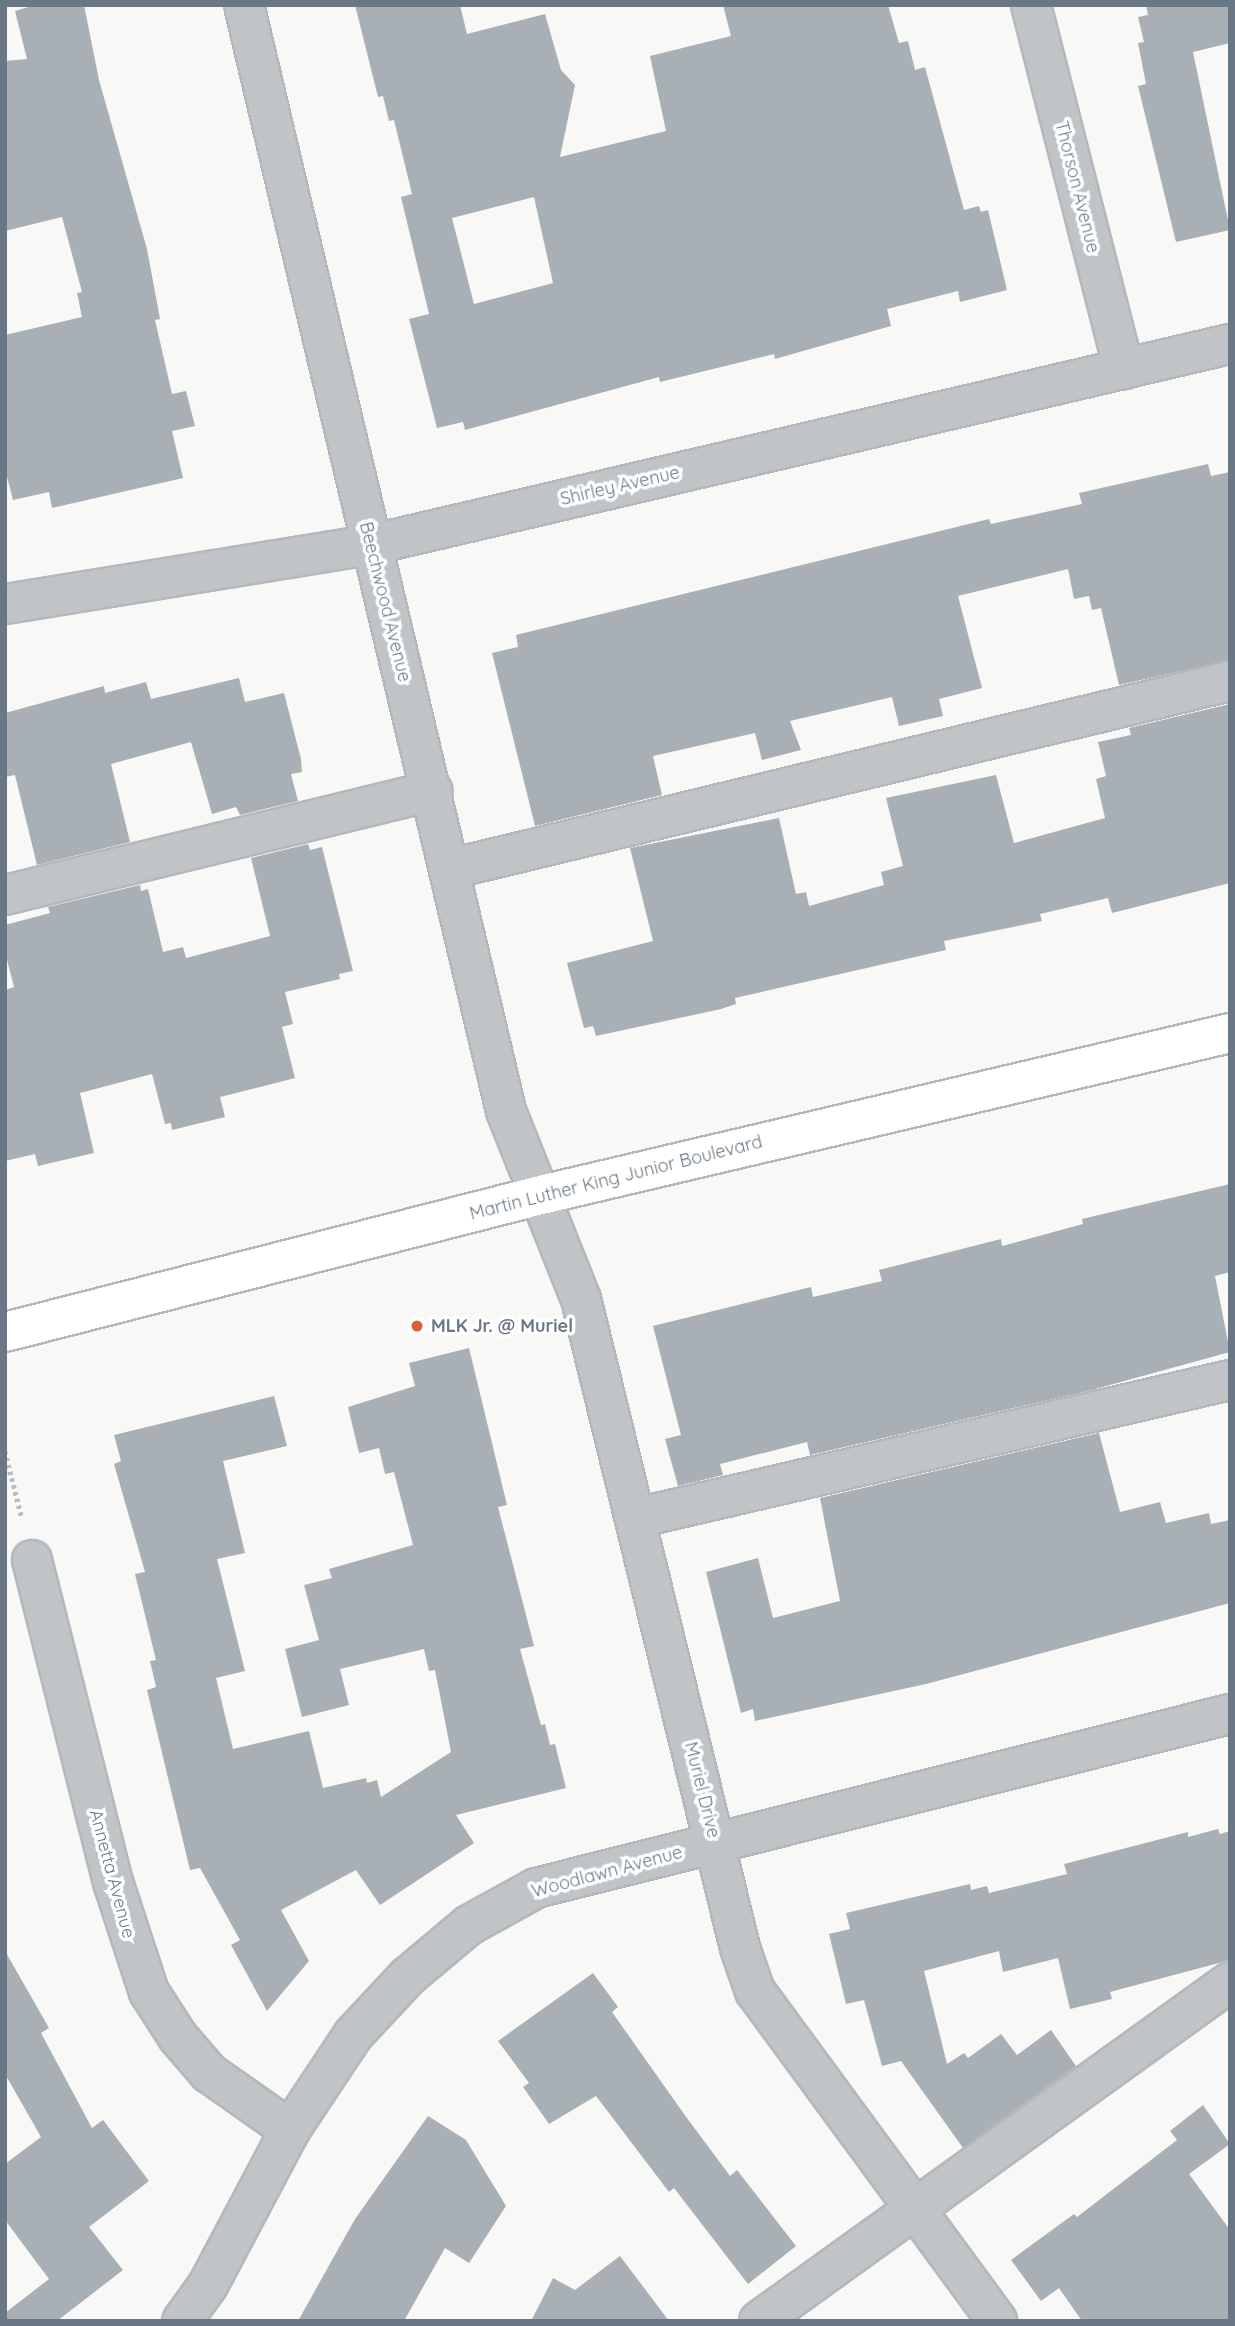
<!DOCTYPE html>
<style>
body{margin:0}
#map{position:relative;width:1235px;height:2326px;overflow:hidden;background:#f8f9f6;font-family:Quicksand,sans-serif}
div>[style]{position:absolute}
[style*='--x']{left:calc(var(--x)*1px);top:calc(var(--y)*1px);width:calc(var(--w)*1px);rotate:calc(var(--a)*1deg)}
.building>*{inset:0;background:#a8afb5}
.path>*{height:4.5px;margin-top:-2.25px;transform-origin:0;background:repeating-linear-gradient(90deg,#babdbf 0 3.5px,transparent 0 7px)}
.roads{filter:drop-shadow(2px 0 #b4b8bc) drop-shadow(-2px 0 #b4b8bc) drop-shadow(0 2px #b4b8bc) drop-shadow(0 -2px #b4b8bc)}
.minor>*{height:38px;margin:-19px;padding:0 19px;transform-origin:19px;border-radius:19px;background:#c0c4c7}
.major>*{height:38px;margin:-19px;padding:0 19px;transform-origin:19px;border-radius:19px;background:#fff}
.dots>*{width:19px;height:19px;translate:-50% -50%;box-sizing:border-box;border:4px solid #fff;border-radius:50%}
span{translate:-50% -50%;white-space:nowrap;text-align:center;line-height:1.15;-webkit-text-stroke:7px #fff;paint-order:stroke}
.street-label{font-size:18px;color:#6a7885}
.poi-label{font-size:18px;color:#6a7885;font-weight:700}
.left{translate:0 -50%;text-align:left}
.frame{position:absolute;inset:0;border:7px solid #6a7885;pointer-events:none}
</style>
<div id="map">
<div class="building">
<i style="clip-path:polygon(35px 5px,84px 5px,99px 80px,147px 249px,160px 319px,155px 320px,172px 394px,186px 391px,195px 426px,172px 431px,183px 478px,52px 508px,49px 492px,13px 500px,5px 469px,5px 335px,82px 317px,77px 293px,82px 292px,62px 217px,5px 231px,5px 61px,27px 59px,15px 11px)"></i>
<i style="clip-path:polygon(evenodd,355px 5px,460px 5px,467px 34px,545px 14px,561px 70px,575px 85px,560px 157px,666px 131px,650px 56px,731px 36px,723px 5px,888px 5px,899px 43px,908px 41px,915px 70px,925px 67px,964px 210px,979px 206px,981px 212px,988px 210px,1007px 290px,960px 302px,958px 291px,887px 309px,891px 326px,775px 359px,774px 354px,660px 382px,659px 377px,465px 430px,463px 422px,437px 428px,409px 319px,429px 314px,401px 197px,412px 194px,394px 120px,389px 121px,383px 96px,378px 97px,355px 5px,534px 197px,553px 283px,474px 304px,452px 218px,534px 197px)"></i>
<i style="clip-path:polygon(1146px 5px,1230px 5px,1230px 43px,1193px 52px,1230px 230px,1176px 242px,1138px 86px,1146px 84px,1138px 43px,1144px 42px,1138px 17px,1148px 15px)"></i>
<i style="clip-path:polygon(1208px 464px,1211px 476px,1230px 472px,1230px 660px,1119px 685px,1101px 608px,1092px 610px,1089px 596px,1074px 599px,1068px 569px,958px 596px,982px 688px,939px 699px,943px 716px,899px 726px,892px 697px,790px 721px,801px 750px,762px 760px,755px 733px,653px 756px,662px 795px,535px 826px,492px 653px,518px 647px,516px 635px,989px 519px,991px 524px,1082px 504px,1079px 493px)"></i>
<i style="clip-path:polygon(239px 678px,245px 702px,284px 693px,301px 759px,302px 772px,291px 774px,298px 801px,240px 815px,236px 807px,212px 814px,191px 742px,111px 764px,130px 842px,37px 865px,15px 775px,5px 777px,5px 713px,104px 686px,105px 693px,146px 682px,151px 699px)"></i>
<i style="clip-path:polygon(1230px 704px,1230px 883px,1112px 913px,1108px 898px,1040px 914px,1042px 921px,944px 941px,946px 950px,735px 998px,736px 1004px,721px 1009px,596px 1036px,593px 1026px,584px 1028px,567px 963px,653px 941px,630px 848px,779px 818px,796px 894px,806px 892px,809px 906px,884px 885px,881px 872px,903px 866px,886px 798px,996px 775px,1014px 843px,1105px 818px,1096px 779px,1106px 776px,1098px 742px,1131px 735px,1129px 728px)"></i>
<i style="clip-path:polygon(308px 844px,310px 850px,322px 847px,353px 971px,339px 974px,340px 979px,285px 992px,293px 1024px,282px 1027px,295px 1078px,220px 1097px,225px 1117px,172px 1130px,171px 1123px,165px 1124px,152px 1074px,80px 1093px,94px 1153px,38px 1166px,35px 1154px,5px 1161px,5px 990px,14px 987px,5px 952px,5px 925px,50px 913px,48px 907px,140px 885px,141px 891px,148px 889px,163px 952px,183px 947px,186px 958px,270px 936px,251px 858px)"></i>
<i style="clip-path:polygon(1230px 1184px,1230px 1272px,1215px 1276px,1230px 1352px,1088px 1391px,810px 1455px,807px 1442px,720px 1464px,723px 1475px,678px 1486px,665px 1439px,681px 1435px,653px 1326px,811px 1287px,813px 1297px,882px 1281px,879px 1270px,1001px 1239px,1002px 1246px,1083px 1224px,1082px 1219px)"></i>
<i style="clip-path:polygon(469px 1348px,507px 1505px,498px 1507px,534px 1646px,520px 1649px,541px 1725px,545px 1724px,550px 1745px,555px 1744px,566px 1788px,456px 1815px,474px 1843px,380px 1905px,356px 1870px,281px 1910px,309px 1961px,267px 2011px,231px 1945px,240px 1940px,200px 1868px,190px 1870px,147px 1690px,156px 1687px,150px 1661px,156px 1660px,135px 1574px,145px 1572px,114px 1464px,121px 1461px,114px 1435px,274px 1396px,287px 1446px,223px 1461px,245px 1553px,217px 1559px,245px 1671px,216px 1678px,233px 1749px,309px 1731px,323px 1788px,366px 1778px,367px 1783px,377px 1780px,381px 1797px,451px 1752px,435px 1670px,429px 1671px,424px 1649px,340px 1669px,349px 1705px,302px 1717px,285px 1649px,319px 1640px,304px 1585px,332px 1578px,329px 1569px,413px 1545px,394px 1472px,385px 1474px,379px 1448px,359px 1453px,348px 1407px,415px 1386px,409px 1363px)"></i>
<i style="clip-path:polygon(1099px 1433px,1120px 1512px,1160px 1502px,1166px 1523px,1209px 1513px,1211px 1524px,1230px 1520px,1230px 1603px,926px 1684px,755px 1721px,753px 1709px,741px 1713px,706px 1572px,758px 1558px,773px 1618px,840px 1601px,820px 1498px)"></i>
<i style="clip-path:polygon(1218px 1829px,1220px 1834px,1230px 1831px,1230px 1960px,1110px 1992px,1112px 1999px,1070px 2009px,1058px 1958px,1003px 1972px,999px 1951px,924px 1971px,947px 2064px,964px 2053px,968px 2058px,1001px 2034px,1017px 2055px,1051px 2030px,1076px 2066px,963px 2148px,901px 2061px,882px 2066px,864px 2000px,846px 2004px,829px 1934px,850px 1929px,846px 1913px,970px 1884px,971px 1890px,987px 1886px,989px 1893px,1067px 1874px,1064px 1864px,1188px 1832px,1188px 1837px)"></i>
<i style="clip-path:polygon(5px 1951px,49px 2028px,41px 2033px,92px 2128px,103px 2120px,149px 2181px,89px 2227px,123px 2270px,57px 2321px,5px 2321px,5px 2313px,49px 2279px,5px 2220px,5px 2164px,41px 2137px,5px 2074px)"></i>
<i style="clip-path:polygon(593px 1973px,618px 2007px,612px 2012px,684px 2114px,730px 2176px,737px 2170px,796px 2246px,748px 2284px,674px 2188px,669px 2192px,596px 2096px,549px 2124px,523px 2087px,529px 2083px,498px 2041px)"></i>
<i style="clip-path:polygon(1203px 2105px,1230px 2144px,1189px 2174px,1230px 2230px,1230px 2321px,1082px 2321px,1059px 2288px,1041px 2301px,1011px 2260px,1074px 2214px,1077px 2217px,1177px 2140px,1170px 2131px)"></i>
<i style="clip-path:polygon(428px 2116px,466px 2140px,506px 2206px,469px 2263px,445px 2248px,404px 2321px,298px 2321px,355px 2219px)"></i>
<i style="clip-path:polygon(620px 2256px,669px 2321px,531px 2321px,553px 2278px,575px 2290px)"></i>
</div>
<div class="path">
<i style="--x:5;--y:1451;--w:69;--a:75.8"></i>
</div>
<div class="roads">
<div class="minor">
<i style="--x:244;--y:5;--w:1137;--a:76.67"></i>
<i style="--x:506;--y:1111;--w:202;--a:68.3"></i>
<i style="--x:581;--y:1299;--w:668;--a:76.23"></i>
<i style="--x:740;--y:1948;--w:46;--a:70.8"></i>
<i style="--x:755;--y:1991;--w:409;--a:53.7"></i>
<i style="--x:1031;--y:5;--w:376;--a:75.7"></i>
<i style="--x:5;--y:604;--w:370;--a:-9.2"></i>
<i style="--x:370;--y:545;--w:883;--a:-13.16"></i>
<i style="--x:450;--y:869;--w:802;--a:-13.55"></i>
<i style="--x:5;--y:895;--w:440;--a:-13.7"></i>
<i style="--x:636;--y:1518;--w:610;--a:-13.08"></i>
<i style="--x:32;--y:1560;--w:332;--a:75.9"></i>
<i style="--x:113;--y:1882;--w:116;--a:71.9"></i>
<i style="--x:149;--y:1992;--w:54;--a:57.2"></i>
<i style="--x:178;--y:2037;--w:48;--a:49.3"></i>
<i style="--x:209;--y:2073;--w:99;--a:35.1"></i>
<i style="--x:182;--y:2321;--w:44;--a:-54.2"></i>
<i style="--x:208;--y:2285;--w:175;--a:-62.1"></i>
<i style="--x:290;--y:2130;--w:114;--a:-56.4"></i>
<i style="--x:353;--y:2035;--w:79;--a:-47"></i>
<i style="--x:407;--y:1977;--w:81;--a:-40"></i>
<i style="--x:469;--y:1925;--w:77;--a:-28.9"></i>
<i style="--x:536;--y:1888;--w:715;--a:-14.08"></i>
<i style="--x:759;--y:2321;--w:580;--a:-35.74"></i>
</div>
<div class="major">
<i style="--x:5;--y:1332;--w:553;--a:-14.34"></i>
<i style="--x:541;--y:1195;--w:708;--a:-13.23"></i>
</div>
</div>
<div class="dots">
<i style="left:417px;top:1326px;background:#d76238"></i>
</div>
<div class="street-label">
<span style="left:1077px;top:187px;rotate:76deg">Thorson Avenue</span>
<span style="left:620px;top:486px;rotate:-13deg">Shirley Avenue</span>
<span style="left:385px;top:602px;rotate:76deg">Beechwood Avenue</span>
<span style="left:616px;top:1178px;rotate:-14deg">Martin Luther King Junior Boulevard</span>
<span style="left:702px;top:1790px;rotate:76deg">Muriel Drive</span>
<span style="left:607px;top:1872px;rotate:-15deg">Woodlawn Avenue</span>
<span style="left:112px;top:1874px;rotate:75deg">Annetta Avenue</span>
</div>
<div class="poi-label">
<span class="left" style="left:431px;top:1326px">MLK Jr. @ Muriel</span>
</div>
<div class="frame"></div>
</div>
